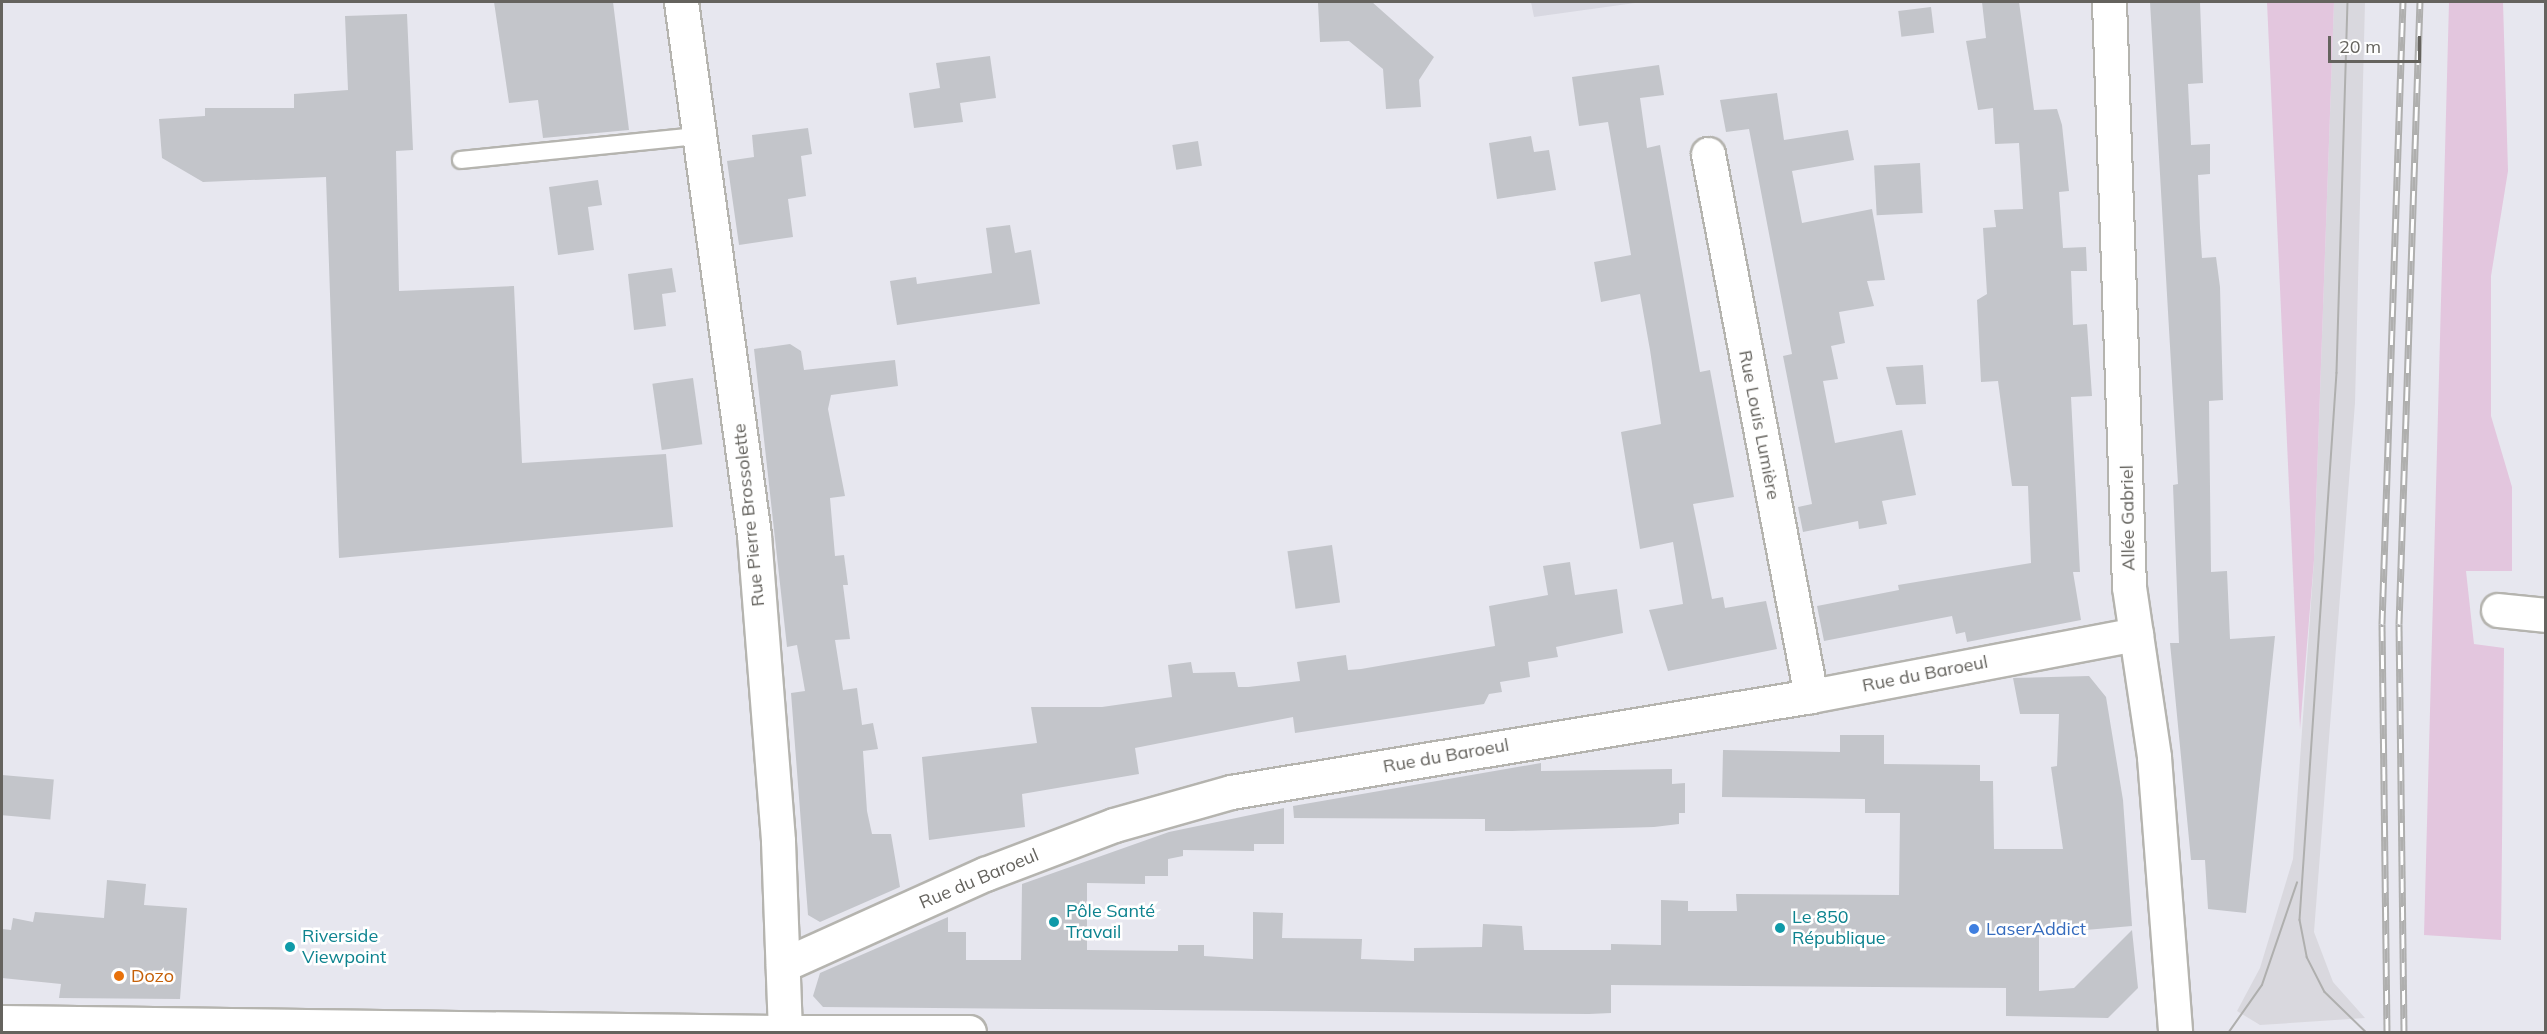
<!DOCTYPE html>
<meta charset="utf-8">
<style>
body{margin:0}
#map{position:relative;width:2547px;height:1034px;overflow:hidden;background:#e7e7ef;font-family:Mulish,sans-serif}
div>[style]{position:absolute}
[style*='--x']{left:calc(var(--x)*1px);top:calc(var(--y)*1px);width:calc(var(--w)*1px);rotate:calc(var(--a)*1deg)}
.industrial>*{inset:0;background:#d9d8de}
.education>*{inset:0;background:#d8d8e1}
.green>*{inset:0;background:#e3c6de}
.building>*{inset:0;background:#c3c5ca;transform-origin:0 0}
.roads{filter:drop-shadow(2px 0 #b5b4af) drop-shadow(-2px 0 #b5b4af) drop-shadow(0 2px #b5b4af) drop-shadow(0 -2px #b5b4af)}
.service>*{height:16px;margin:-8px;padding:0 8px;transform-origin:8px;border-radius:8px;background:#fff}
.minor>*{height:33px;margin:-16.5px;padding:0 16.5px;transform-origin:16.5px;border-radius:16.5px;background:#fff}
.tertiary>*{height:33px;margin:-16.5px;padding:0 16.5px;transform-origin:16.5px;border-radius:16.5px;background:#fff}
.tram>*{height:1.5px;margin:-0.75px;padding:0 0.75px;transform-origin:0.75px;border-radius:0.75px;background:#afafae}
.rail>*{height:7px;margin-top:-3.5px;transform-origin:0;background:repeating-linear-gradient(90deg,#fff 0 14px,#afafae 0 28px);box-sizing:border-box;border-block:2px solid #afafae}
.dots>*{width:16px;height:16px;translate:-50% -50%;box-sizing:border-box;border:3px solid #fff;border-radius:50%}
span{translate:-50% -50%;white-space:nowrap;text-align:center;line-height:1.15;-webkit-text-stroke:5px #fff;paint-order:stroke}
.street-label{font-size:18px;color:#65635e}
.culture-label{font-size:18px;color:#0d838f}
.left{translate:0 -50%;text-align:left}
.shop-label{font-size:18px;color:#366cbe}
.food-label{font-size:18px;color:#c56008}
.frame{position:absolute;inset:0;border:3px solid #65635e;pointer-events:none}
.scale{position:absolute;left:2328px;top:36px;width:93px;height:27px;box-sizing:border-box;border:3px solid #65635e;border-top:0;padding-left:8px;font-size:18px;line-height:21px;white-space:nowrap;color:#65635e;-webkit-text-stroke:4px #fff;paint-order:stroke}
</style>
<div id="map">
<div class="industrial">
<i style="clip-path:polygon(2334px 2px,2365px 2px,2355px 403px,2314px 932px,2333px 982px,2365px 1018px,2260px 1025px,2237px 1011px,2260px 968px,2293px 859px,2314px 560px)"></i>
</div>
<div class="education">
<i style="clip-path:polygon(1531px 2px,1642px 2px,1534px 17px)"></i>
</div>
<div class="green">
<i style="clip-path:polygon(2267px 2px,2334px 2px,2314px 560px,2300px 729px)"></i>
<i style="clip-path:polygon(2449px 2px,2503px 2px,2508px 171px,2491px 276px,2491px 416px,2512px 487px,2512px 571px,2466px 571px,2474px 644px,2504px 648px,2501px 940px,2424px 935px)"></i>
</div>
<div class="building">
<i style="clip-path:polygon(494px 2px,613px 2px,629px 130px,543px 138px,538px 100px,509px 103px)"></i>
<i style="clip-path:polygon(1372px 2px,1434px 57px,1419px 80px,1421px 107px,1386px 109px,1383px 69px,1349px 41px,1320px 42px,1318px 3px)"></i>
<i style="clip-path:polygon(1982px 2px,2019px 2px,2034px 110px,2057px 109px,2062px 125px,2069px 191px,2059px 192px,2063px 248px,2086px 247px,2087px 271px,2071px 271px,2073px 325px,2087px 324px,2092px 396px,2071px 397px,2080px 572px,2073px 572px,2081px 620px,1967px 642px,1965px 632px,1956px 634px,1952px 616px,1824px 641px,1817px 606px,1899px 590px,1898px 585px,2031px 563px,2028px 486px,2012px 486px,1998px 381px,1981px 382px,1977px 300px,1987px 294px,1983px 228px,1996px 227px,1994px 210px,2023px 209px,2019px 143px,1995px 144px,1993px 108px,1978px 110px,1966px 41px,1986px 38px)"></i>
<i style="clip-path:polygon(2150px 2px,2200px 2px,2203px 83px,2188px 84px,2191px 145px,2210px 144px,2210px 174px,2198px 175px,2200px 228px,2202px 258px,2216px 257px,2220px 287px,2223px 400px,2209px 401px,2211px 572px,2227px 571px,2230px 639px,2275px 636px,2246px 913px,2208px 909px,2205px 860px,2191px 860px,2170px 643px,2179px 643px,2173px 485px,2178px 484px)"></i>
<i style="left:1931px;top:7px;width:26px;height:33px;rotate:83deg"></i>
<i style="clip-path:polygon(407px 14px,413px 150px,396px 151px,399px 291px,514px 286px,522px 463px,666px 454px,673px 527px,339px 558px,326px 177px,203px 182px,162px 158px,159px 119px,205px 116px,205px 108px,294px 108px,294px 94px,348px 90px,345px 16px)"></i>
<i style="clip-path:polygon(990px 56px,996px 98px,960px 103px,963px 122px,914px 128px,909px 93px,940px 88px,936px 63px)"></i>
<i style="clip-path:polygon(1659px 65px,1664px 95px,1640px 98px,1647px 148px,1660px 145px,1700px 372px,1710px 370px,1734px 497px,1693px 504px,1712px 599px,1723px 597px,1725px 608px,1766px 601px,1777px 649px,1668px 671px,1649px 610px,1683px 604px,1673px 542px,1640px 549px,1621px 432px,1661px 424px,1650px 350px,1640px 294px,1601px 302px,1594px 262px,1631px 255px,1608px 122px,1579px 126px,1572px 77px)"></i>
<i style="clip-path:polygon(1777px 93px,1784px 140px,1848px 130px,1854px 160px,1792px 171px,1802px 223px,1872px 209px,1885px 280px,1867px 281px,1874px 306px,1839px 312px,1845px 343px,1831px 346px,1838px 379px,1823px 381px,1835px 443px,1902px 430px,1916px 495px,1882px 501px,1887px 524px,1859px 529px,1858px 521px,1803px 532px,1798px 507px,1812px 504px,1783px 356px,1792px 354px,1749px 129px,1726px 132px,1720px 100px)"></i>
<i style="clip-path:polygon(808px 128px,812px 154px,801px 156px,806px 196px,788px 199px,793px 237px,739px 245px,727px 161px,754px 157px,752px 135px)"></i>
<i style="clip-path:polygon(1531px 136px,1534px 152px,1549px 150px,1556px 190px,1497px 199px,1489px 143px)"></i>
<i style="left:1198px;top:141px;width:25px;height:26px;rotate:81deg"></i>
<i style="left:1920px;top:163px;width:50px;height:46px;rotate:87deg"></i>
<i style="clip-path:polygon(598px 180px,602px 205px,588px 207px,594px 250px,558px 255px,549px 187px)"></i>
<i style="clip-path:polygon(1010px 225px,1015px 253px,1031px 250px,1040px 304px,897px 325px,890px 281px,916px 277px,917px 284px,992px 273px,986px 228px)"></i>
<i style="clip-path:polygon(672px 268px,676px 292px,662px 294px,666px 326px,634px 330px,628px 274px)"></i>
<i style="clip-path:polygon(790px 344px,801px 351px,804px 370px,895px 360px,898px 386px,831px 395px,828px 409px,845px 496px,830px 498px,835px 556px,844px 555px,848px 585px,843px 585px,850px 639px,835px 640px,843px 690px,857px 688px,862px 725px,873px 723px,878px 749px,863px 751px,867px 811px,872px 834px,891px 834px,900px 887px,820px 922px,808px 915px,791px 693px,805px 691px,797px 645px,787px 647px,754px 349px)"></i>
<i style="clip-path:polygon(1923px 365px,1926px 404px,1896px 405px,1886px 367px)"></i>
<i style="left:693px;top:378px;width:67px;height:41px;rotate:82deg"></i>
<i style="left:1332px;top:545px;width:58px;height:45px;rotate:82deg"></i>
<i style="clip-path:polygon(1570px 562px,1575px 595px,1617px 589px,1623px 633px,1556px 647px,1558px 657px,1528px 662px,1530px 677px,1500px 682px,1502px 692px,1489px 694px,1484px 704px,1295px 733px,1293px 717px,1135px 748px,1139px 774px,1022px 794px,1025px 827px,929px 840px,922px 757px,1037px 743px,1031px 707px,1102px 707px,1172px 697px,1168px 665px,1191px 662px,1193px 673px,1235px 672px,1238px 687px,1248px 687px,1300px 681px,1297px 662px,1346px 655px,1348px 670px,1361px 669px,1495px 646px,1489px 606px,1548px 595px,1543px 566px)"></i>
<i style="clip-path:polygon(2089px 676px,2106px 697px,2123px 800px,2132px 926px,2039px 934px,2039px 991px,2074px 988px,2132px 930px,2138px 988px,2108px 1018px,2006px 1016px,2006px 988px,1611px 985px,1611px 1013px,1589px 1014px,823px 1007px,813px 996px,820px 973px,948px 917px,948px 932px,966px 932px,966px 960px,1021px 960px,1022px 884px,1169px 832px,1284px 808px,1284px 844px,1254px 844px,1254px 851px,1183px 850px,1183px 856px,1168px 859px,1168px 876px,1145px 876px,1145px 884px,1087px 883px,1087px 950px,1178px 951px,1178px 945px,1204px 945px,1204px 956px,1253px 959px,1253px 912px,1283px 913px,1282px 938px,1362px 939px,1361px 959px,1414px 961px,1414px 948px,1482px 947px,1483px 924px,1522px 926px,1524px 950px,1611px 950px,1611px 944px,1661px 945px,1661px 900px,1688px 901px,1688px 911px,1737px 911px,1736px 894px,1899px 895px,1900px 813px,1865px 813px,1865px 799px,1722px 797px,1723px 750px,1840px 752px,1840px 735px,1884px 735px,1884px 764px,1980px 765px,1980px 781px,1993px 781px,1994px 849px,2063px 849px,2051px 767px,2057px 766px,2059px 714px,2020px 714px,2013px 678px)"></i>
<i style="clip-path:polygon(1541px 763px,1541px 771px,1672px 769px,1672px 784px,1685px 783px,1685px 813px,1679px 813px,1679px 824px,1654px 827px,1512px 831px,1485px 831px,1485px 819px,1294px 818px,1293px 806px)"></i>
<i style="left:2px;top:775px;width:52px;height:40px;rotate:5deg"></i>
<i style="clip-path:polygon(107px 880px,146px 884px,144px 905px,187px 908px,180px 999px,59px 998px,61px 984px,2px 978px,2px 929px,11px 930px,13px 918px,33px 922px,35px 912px,104px 918px)"></i>
</div>
<div class="roads">
<div class="service">
<i style="--x:461;--y:160;--w:239;--a:-5.8"></i>
</div>
<div class="minor">
<i style="--x:681;--y:2;--w:538;--a:82.2"></i>
<i style="--x:754;--y:535;--w:307;--a:85.5"></i>
<i style="--x:778;--y:841;--w:191;--a:87.9"></i>
<i style="--x:2109;--y:2;--w:585;--a:88.04"></i>
<i style="--x:2129;--y:587;--w:172;--a:81.6"></i>
<i style="--x:2154;--y:757;--w:276;--a:85.6"></i>
<i style="--x:1708;--y:154;--w:552;--a:79.24"></i>
<i style="--x:2498;--y:610;--w:48;--a:5.9"></i>
<i style="--x:783;--y:965;--w:222;--a:-24.3"></i>
<i style="--x:985;--y:874;--w:138;--a:-20.8"></i>
<i style="--x:1114;--y:825;--w:122;--a:-15.8"></i>
<i style="--x:1231;--y:792;--w:588;--a:-9.4"></i>
<i style="--x:1811;--y:696;--w:331;--a:-10.8"></i>
</div>
<div class="tertiary">
<i style="--x:2;--y:1022;--w:775;--a:0.74"></i>
<i style="--x:790;--y:1032;--w:179;--a:0"></i>
</div>
</div>
<div class="tram">
<i style="--x:2348;--y:2;--w:371;--a:91.7"></i>
<i style="--x:2337;--y:373;--w:548;--a:93.87"></i>
<i style="--x:2300;--y:920;--w:38;--a:79"></i>
<i style="--x:2307;--y:957;--w:39;--a:63"></i>
<i style="--x:2325;--y:992;--w:57;--a:44.3"></i>
<i style="--x:2229;--y:1032;--w:57;--a:-54.9"></i>
<i style="--x:2262;--y:985;--w:108;--a:-71.1"></i>
</div>
<div class="rail">
<i style="--x:2387;--y:1032;--w:408;--a:-90.7"></i>
<i style="--x:2382;--y:624;--w:622;--a:-88.07"></i>
<i style="--x:2404;--y:1032;--w:408;--a:-90.7"></i>
<i style="--x:2399;--y:624;--w:622;--a:-88.07"></i>
</div>
<div class="dots">
<i style="left:1054px;top:922px;background:#0f9aa8"></i>
<i style="left:1780px;top:928px;background:#0f9aa8"></i>
<i style="left:1974px;top:929px;background:#3f7fe0"></i>
<i style="left:290px;top:947px;background:#0f9aa8"></i>
<i style="left:119px;top:976px;background:#e8710a"></i>
</div>
<div class="street-label">
<span style="left:1759px;top:425px;rotate:79deg">Rue Louis Lumière</span>
<span style="left:749px;top:515px;rotate:-96deg">Rue Pierre Brossolette</span>
<span style="left:2128px;top:518px;rotate:-91deg">Allée Gabriel</span>
<span style="left:1925px;top:674px;rotate:-11deg">Rue du Baroeul</span>
<span style="left:1446px;top:756px;rotate:-10deg">Rue du Baroeul</span>
<span style="left:979px;top:879px;rotate:-23deg">Rue du Baroeul</span>
</div>
<div class="culture-label">
<span class="left" style="left:1066px;top:922px">Pôle Santé<br>Travail</span>
<span class="left" style="left:1792px;top:928px">Le 850<br>République</span>
<span class="left" style="left:302px;top:947px">Riverside<br>Viewpoint</span>
</div>
<div class="shop-label">
<span class="left" style="left:1986px;top:929px">LaserAddict</span>
</div>
<div class="food-label">
<span class="left" style="left:131px;top:976px">Dozo</span>
</div>
<div class="frame"></div>
<div class="scale">20 m</div>
</div>
